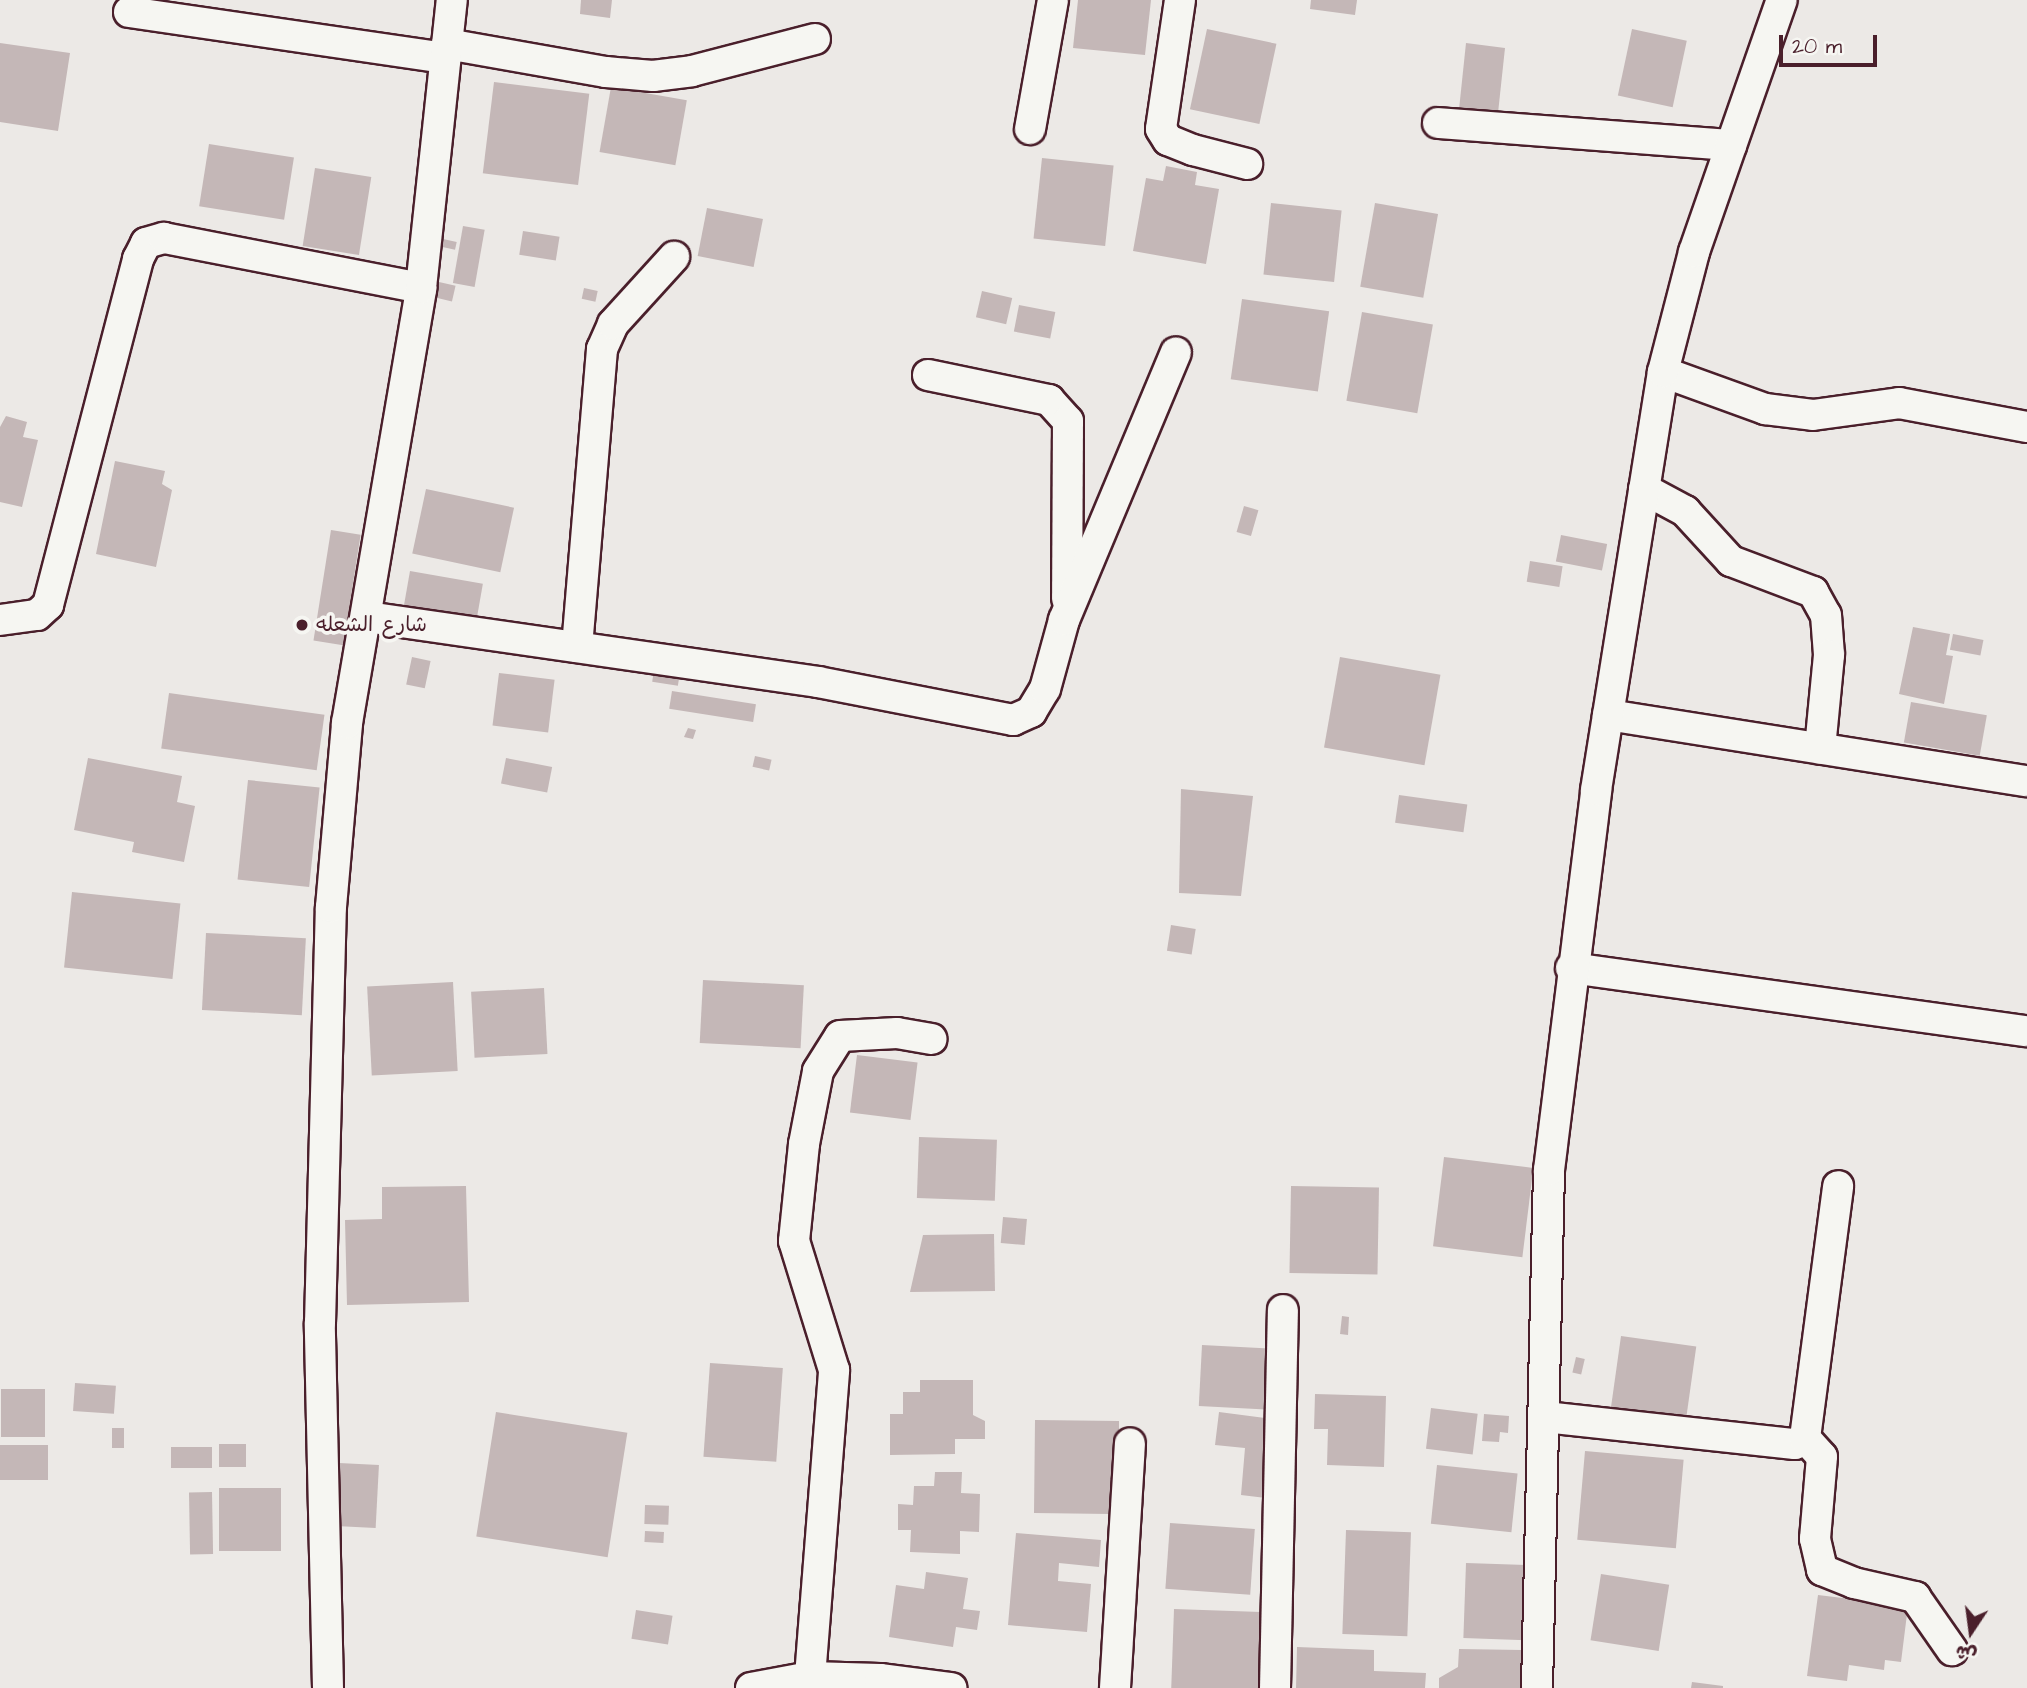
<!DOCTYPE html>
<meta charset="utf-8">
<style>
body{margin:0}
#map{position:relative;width:2027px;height:1688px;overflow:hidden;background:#ece9e6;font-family:"Architects Daughter","Playpen Sans Arabic",sans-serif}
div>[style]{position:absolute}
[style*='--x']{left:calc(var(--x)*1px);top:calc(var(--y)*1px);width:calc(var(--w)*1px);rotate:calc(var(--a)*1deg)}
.building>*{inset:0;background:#c4b7b7;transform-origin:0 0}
.roads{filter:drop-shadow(2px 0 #4a1f2b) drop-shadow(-2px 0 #4a1f2b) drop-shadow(0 2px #4a1f2b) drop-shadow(0 -2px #4a1f2b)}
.street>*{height:30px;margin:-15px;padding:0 15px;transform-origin:15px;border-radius:15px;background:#f6f6f2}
.dots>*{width:19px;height:19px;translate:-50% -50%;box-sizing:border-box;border:4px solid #f6f6f2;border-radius:50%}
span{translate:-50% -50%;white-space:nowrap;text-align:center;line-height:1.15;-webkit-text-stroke:7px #f6f6f2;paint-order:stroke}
.poi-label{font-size:21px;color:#4a1f2b}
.left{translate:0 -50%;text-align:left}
.north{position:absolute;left:1936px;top:1597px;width:70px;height:70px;-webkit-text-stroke:5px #f6f6f2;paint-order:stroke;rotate:193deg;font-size:19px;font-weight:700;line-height:28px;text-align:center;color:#4a1f2b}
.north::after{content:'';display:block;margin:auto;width:24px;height:32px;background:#4a1f2b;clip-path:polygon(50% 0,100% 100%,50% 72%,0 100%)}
.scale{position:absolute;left:1779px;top:35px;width:98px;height:32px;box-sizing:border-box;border:4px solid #4a1f2b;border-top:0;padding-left:9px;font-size:21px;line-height:24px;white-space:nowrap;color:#4a1f2b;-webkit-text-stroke:5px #f6f6f2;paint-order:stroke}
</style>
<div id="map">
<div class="building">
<i style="clip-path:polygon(581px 0,612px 0,610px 18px,580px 14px)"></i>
<i style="clip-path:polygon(1078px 0,1151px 0,1145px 55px,1073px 48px)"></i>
<i style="clip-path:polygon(1311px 0,1357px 0,1355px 15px,1310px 9px)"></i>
<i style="left:1207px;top:29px;width:71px;height:82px;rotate:12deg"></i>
<i style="left:1632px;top:29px;width:56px;height:68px;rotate:12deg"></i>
<i style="clip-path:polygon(0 43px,70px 53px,58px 131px,0 122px)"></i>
<i style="clip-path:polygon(1466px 43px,1505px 48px,1498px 113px,1458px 119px)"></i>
<i style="left:494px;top:82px;width:96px;height:92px;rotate:7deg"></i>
<i style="left:611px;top:87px;width:77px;height:66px;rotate:10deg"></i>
<i style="left:209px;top:144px;width:86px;height:63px;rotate:9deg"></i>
<i style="left:1042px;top:158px;width:72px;height:81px;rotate:6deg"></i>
<i style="clip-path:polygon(1166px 166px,1197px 172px,1195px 185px,1219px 189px,1206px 264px,1133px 251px,1146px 178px,1163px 181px)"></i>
<i style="left:315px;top:168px;width:57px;height:79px;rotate:9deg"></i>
<i style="left:1271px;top:203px;width:71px;height:72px;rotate:6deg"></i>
<i style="left:1375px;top:203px;width:64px;height:85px;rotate:10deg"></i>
<i style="left:707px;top:208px;width:57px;height:49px;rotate:11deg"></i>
<i style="left:463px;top:226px;width:22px;height:58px;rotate:10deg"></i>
<i style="left:523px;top:231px;width:37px;height:24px;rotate:9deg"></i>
<i style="left:443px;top:239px;width:14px;height:8px;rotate:12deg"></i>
<i style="left:439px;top:282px;width:17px;height:16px;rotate:13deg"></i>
<i style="left:584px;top:288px;width:14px;height:11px;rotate:12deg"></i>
<i style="left:982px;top:291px;width:31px;height:27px;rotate:13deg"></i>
<i style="left:1242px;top:299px;width:88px;height:81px;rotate:8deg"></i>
<i style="left:1019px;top:305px;width:37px;height:27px;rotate:11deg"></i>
<i style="left:1362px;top:312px;width:72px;height:90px;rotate:10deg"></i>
<i style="clip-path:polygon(6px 416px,27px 422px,23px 437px,38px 440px,22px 507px,0 502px,0 427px)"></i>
<i style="clip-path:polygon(115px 461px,165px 471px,162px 484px,172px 490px,156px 567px,96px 554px)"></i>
<i style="left:426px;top:489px;width:90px;height:66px;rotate:12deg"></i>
<i style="left:1244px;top:506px;width:15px;height:27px;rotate:16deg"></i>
<i style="left:331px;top:530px;width:30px;height:112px;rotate:9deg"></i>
<i style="left:1561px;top:535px;width:47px;height:27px;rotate:11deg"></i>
<i style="left:1530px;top:561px;width:33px;height:21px;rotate:9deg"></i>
<i style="left:410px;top:571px;width:74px;height:41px;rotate:10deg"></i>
<i style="clip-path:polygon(1913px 627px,1950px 634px,1946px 655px,1953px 656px,1944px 704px,1899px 694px)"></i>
<i style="left:1953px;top:634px;width:31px;height:16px;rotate:11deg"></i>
<i style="left:412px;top:657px;width:19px;height:28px;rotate:12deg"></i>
<i style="left:1340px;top:657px;width:102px;height:92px;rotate:10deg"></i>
<i style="left:655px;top:664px;width:26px;height:18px;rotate:9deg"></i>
<i style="left:499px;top:673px;width:56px;height:53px;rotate:7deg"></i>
<i style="left:672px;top:691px;width:85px;height:18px;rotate:9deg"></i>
<i style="left:169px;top:693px;width:157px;height:56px;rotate:8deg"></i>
<i style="left:1911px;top:702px;width:77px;height:41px;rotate:10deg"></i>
<i style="clip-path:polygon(688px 728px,696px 730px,693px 739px,684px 737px)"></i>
<i style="left:755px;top:756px;width:17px;height:11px;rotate:13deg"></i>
<i style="clip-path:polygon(88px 758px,182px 776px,177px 802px,195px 806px,184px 862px,132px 852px,134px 842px,74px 830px)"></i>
<i style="left:506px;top:758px;width:47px;height:26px;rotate:11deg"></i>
<i style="left:248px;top:780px;width:72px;height:100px;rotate:6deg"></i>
<i style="clip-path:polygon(1181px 789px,1253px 796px,1241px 896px,1179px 893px)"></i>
<i style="left:1399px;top:795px;width:69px;height:28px;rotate:8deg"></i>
<i style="left:72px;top:892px;width:109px;height:76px;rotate:6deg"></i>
<i style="left:1171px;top:925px;width:25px;height:26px;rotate:9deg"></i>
<i style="left:206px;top:933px;width:100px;height:77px;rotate:3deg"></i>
<i style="left:703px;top:980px;width:101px;height:63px;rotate:3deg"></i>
<i style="left:453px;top:982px;width:89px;height:86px;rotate:87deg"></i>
<i style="left:544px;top:988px;width:66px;height:73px;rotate:87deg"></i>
<i style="left:857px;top:1055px;width:61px;height:58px;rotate:7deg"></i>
<i style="left:919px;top:1137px;width:78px;height:61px;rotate:2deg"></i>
<i style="left:1444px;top:1157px;width:90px;height:90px;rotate:7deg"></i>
<i style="clip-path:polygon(466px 1186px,469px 1302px,347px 1305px,345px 1220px,382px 1219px,382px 1187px)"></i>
<i style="left:1291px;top:1186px;width:88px;height:87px;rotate:1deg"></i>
<i style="left:1003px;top:1217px;width:24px;height:26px;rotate:5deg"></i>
<i style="clip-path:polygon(994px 1234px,995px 1291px,910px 1292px,923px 1235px)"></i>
<i style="clip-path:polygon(1342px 1316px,1349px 1317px,1348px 1335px,1340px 1334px)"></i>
<i style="left:1621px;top:1336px;width:76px;height:76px;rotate:8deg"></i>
<i style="left:1202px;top:1345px;width:67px;height:61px;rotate:3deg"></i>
<i style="left:1576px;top:1357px;width:9px;height:16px;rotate:13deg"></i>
<i style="left:710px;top:1363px;width:73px;height:94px;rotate:4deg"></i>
<i style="clip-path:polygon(920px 1380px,973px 1380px,973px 1415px,985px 1421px,985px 1439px,955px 1439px,955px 1454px,890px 1455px,890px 1414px,903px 1414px,903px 1392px,920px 1392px)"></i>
<i style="left:75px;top:1383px;width:41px;height:28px;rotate:4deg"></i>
<i style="left:1px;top:1389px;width:44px;height:48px"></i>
<i style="clip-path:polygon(1315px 1394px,1386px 1396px,1384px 1467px,1327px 1465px,1328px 1429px,1314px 1429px)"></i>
<i style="left:1431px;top:1408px;width:47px;height:41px;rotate:7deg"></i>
<i style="left:496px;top:1412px;width:133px;height:126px;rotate:9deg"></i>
<i style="clip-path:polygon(1219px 1412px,1265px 1418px,1263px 1436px,1273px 1437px,1266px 1498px,1241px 1495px,1245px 1448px,1215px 1445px)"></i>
<i style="clip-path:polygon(1484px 1414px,1509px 1416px,1508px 1433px,1500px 1432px,1499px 1442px,1482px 1441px)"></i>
<i style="clip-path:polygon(1035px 1420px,1119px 1421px,1119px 1479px,1110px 1479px,1110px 1514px,1034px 1513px)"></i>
<i style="left:112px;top:1428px;width:12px;height:20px"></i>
<i style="left:219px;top:1444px;width:27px;height:23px"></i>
<i style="left:48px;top:1445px;width:35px;height:48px;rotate:90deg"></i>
<i style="left:171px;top:1447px;width:41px;height:21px"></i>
<i style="left:1585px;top:1451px;width:99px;height:89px;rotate:5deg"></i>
<i style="left:339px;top:1463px;width:40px;height:63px;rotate:3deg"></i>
<i style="left:1437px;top:1465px;width:81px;height:59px;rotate:6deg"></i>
<i style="clip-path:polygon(935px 1472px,962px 1472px,961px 1493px,980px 1494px,979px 1532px,960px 1531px,960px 1554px,910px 1552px,911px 1530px,898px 1530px,898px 1504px,913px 1505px,914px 1486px,934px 1486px)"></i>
<i style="left:219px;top:1488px;width:62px;height:63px"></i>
<i style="left:212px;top:1492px;width:62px;height:23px;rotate:89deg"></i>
<i style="left:645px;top:1505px;width:24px;height:19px;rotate:2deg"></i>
<i style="left:1170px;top:1523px;width:85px;height:66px;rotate:4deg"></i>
<i style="left:1346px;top:1530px;width:65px;height:104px;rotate:2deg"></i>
<i style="left:645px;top:1531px;width:19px;height:11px;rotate:3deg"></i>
<i style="clip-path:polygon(1016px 1533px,1101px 1540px,1099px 1567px,1059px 1563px,1058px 1581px,1091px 1584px,1087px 1632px,1008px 1625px)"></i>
<i style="left:1466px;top:1563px;width:69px;height:75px;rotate:2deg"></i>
<i style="clip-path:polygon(926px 1572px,968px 1578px,963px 1609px,980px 1611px,977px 1630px,956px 1627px,953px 1647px,889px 1637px,896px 1585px,924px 1589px)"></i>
<i style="left:1601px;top:1574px;width:69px;height:67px;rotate:9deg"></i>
<i style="clip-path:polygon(1818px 1595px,1908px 1606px,1901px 1662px,1885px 1660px,1884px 1670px,1849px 1665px,1847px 1681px,1807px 1676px)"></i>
<i style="left:1174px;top:1609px;width:87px;height:79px;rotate:2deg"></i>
<i style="left:636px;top:1610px;width:37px;height:29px;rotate:9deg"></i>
<i style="clip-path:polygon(1297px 1647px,1374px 1650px,1374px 1671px,1426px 1673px,1425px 1688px,1296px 1688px)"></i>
<i style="clip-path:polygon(1459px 1649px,1522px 1650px,1521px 1688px,1439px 1688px,1439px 1678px,1458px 1667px)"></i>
<i style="clip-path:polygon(1692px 1682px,1723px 1686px,1723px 1688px,1691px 1688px)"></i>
</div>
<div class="roads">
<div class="street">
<i style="--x:1180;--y:0;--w:130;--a:98.4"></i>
<i style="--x:1161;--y:129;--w:13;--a:58"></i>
<i style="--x:1168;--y:140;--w:27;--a:22"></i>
<i style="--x:1193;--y:150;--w:56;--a:14.5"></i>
<i style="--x:129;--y:12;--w:320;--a:8.3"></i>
<i style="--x:447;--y:44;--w:161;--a:10"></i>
<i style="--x:606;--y:72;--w:47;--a:4.9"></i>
<i style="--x:653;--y:76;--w:39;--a:-7"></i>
<i style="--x:692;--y:71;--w:127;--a:-14.6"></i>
<i style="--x:1438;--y:123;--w:294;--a:4.3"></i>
<i style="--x:1030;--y:129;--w:131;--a:-79.9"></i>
<i style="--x:1663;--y:372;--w:109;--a:19.9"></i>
<i style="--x:1765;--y:409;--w:48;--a:7.1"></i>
<i style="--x:1813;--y:415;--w:87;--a:-7.9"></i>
<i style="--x:1899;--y:403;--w:130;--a:10.6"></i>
<i style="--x:928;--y:375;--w:124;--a:11.7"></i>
<i style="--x:1049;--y:400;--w:28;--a:48"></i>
<i style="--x:1068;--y:421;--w:178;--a:90.3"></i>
<i style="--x:1644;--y:489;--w:47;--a:28.2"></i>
<i style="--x:1685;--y:511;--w:68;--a:47.4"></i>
<i style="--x:1731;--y:561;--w:88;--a:20.7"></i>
<i style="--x:1813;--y:592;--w:26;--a:61"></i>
<i style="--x:1826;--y:615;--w:40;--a:85.7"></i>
<i style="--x:1829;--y:655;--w:94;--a:95.5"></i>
<i style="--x:367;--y:617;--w:456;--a:8.2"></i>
<i style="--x:818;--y:682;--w:199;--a:11"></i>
<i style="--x:1013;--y:720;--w:20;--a:-24"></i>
<i style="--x:1031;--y:712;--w:27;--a:-59"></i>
<i style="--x:1045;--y:689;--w:72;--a:-74.6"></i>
<i style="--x:1064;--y:620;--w:290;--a:-67.3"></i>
<i style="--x:0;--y:620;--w:37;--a:-8"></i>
<i style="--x:37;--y:615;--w:15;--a:-42"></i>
<i style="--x:48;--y:605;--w:358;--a:-75.4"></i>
<i style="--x:138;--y:259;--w:18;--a:-63"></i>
<i style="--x:146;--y:243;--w:19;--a:-16"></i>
<i style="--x:164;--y:238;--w:262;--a:11"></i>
<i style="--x:577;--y:647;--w:299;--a:-85.2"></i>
<i style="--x:602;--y:349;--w:27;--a:-66"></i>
<i style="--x:613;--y:324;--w:91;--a:-47.7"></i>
<i style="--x:1608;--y:715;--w:424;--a:9"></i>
<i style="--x:1571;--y:968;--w:460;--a:7.9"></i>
<i style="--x:1545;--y:1417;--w:251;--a:6.2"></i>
<i style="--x:1795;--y:1444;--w:12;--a:-31"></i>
<i style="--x:1805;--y:1438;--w:254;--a:-82.5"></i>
<i style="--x:1805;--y:1438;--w:25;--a:48"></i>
<i style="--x:1822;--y:1457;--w:82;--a:94.9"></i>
<i style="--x:1815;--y:1539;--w:32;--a:77"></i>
<i style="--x:1822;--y:1570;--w:35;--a:22"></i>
<i style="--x:1854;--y:1583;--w:63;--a:12.9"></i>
<i style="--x:1915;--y:1597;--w:65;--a:55.1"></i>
<i style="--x:810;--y:1677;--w:308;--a:-85.5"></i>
<i style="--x:834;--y:1370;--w:135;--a:-107.2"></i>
<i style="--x:794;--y:1241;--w:98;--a:-84.1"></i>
<i style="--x:804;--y:1144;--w:74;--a:-79.1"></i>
<i style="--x:818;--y:1071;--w:41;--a:-57.8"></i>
<i style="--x:840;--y:1036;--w:57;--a:-3"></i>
<i style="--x:897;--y:1033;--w:35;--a:10"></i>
<i style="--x:328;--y:1688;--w:365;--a:-91.3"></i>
<i style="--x:320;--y:1323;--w:416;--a:-88.5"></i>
<i style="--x:331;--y:907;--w:185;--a:-85"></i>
<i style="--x:347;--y:723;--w:441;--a:-80.3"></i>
<i style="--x:421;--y:288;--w:290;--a:-83.9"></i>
<i style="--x:751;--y:1688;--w:60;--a:-10.6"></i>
<i style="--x:810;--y:1677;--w:70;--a:1.6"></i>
<i style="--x:880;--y:1679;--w:72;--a:7.2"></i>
<i style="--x:1115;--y:1688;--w:245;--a:-86.5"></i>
<i style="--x:1275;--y:1688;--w:378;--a:-88.8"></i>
<i style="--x:1537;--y:1688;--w:518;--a:-88.67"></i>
<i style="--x:1549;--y:1170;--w:383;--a:-82.9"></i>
<i style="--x:1596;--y:790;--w:423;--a:-80.9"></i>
<i style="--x:1663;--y:372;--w:124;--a:-75.5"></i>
<i style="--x:1694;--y:252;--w:267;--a:-70.8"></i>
</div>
</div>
<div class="dots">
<i style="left:302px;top:625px;background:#4a1f2b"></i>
</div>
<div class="poi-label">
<span class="left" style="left:316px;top:625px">شارع الشعله</span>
</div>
<div class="north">ش</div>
<div class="scale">20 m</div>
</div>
